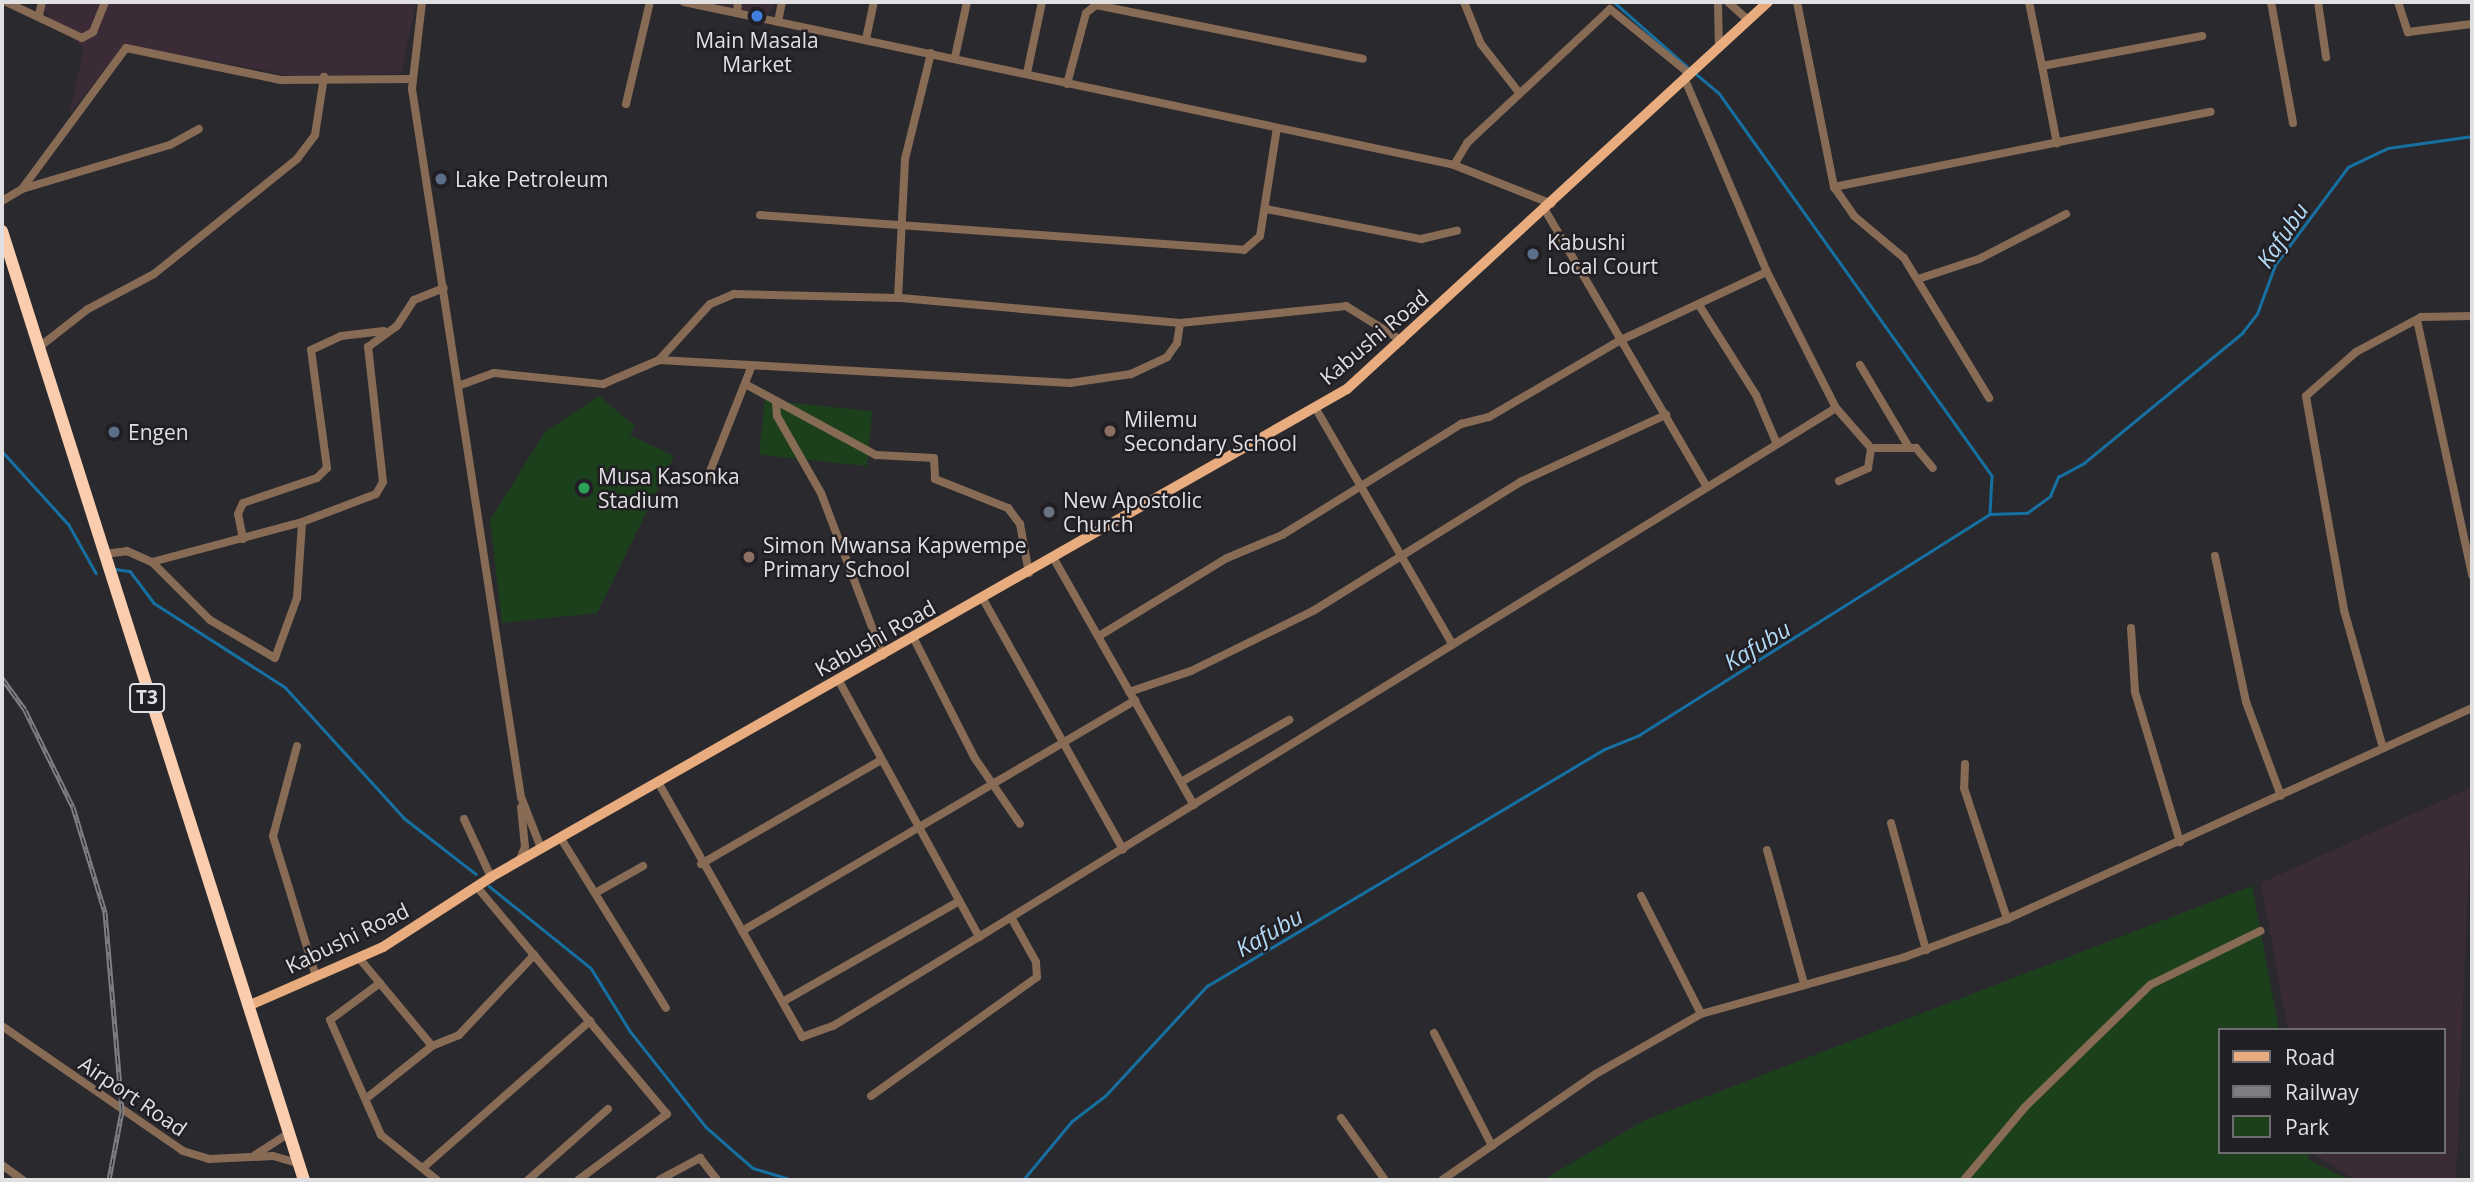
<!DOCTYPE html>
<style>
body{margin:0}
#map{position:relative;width:2474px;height:1182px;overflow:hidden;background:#2a292e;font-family:"Open Sans",sans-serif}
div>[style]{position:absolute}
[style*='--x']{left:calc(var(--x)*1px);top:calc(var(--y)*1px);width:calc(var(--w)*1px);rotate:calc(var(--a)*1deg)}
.commercial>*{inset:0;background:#3b2b37}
.green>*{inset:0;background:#1c401b;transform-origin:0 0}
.stream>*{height:2.5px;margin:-1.25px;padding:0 1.25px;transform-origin:1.25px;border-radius:1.25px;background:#1670a1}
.minor>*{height:8px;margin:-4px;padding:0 4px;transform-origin:4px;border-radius:4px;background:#886b55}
.major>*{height:10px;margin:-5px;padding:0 5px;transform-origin:5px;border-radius:5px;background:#e8ac7e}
.highway>*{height:12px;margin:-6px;padding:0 6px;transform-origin:6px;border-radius:6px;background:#f9cdad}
.rail>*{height:5px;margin-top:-2.5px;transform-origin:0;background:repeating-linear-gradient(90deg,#211f24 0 8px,#7f7e82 0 16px);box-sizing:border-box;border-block:2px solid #7f7e82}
.dots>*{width:19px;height:19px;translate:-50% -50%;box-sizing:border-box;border:4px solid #211f24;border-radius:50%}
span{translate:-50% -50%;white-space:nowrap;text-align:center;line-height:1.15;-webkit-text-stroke:5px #211f24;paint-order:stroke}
.shield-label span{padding:2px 5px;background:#211f24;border:2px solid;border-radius:5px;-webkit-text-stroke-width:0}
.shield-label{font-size:19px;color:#e0dfe2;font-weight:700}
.poi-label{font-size:21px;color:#e0dfe2}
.left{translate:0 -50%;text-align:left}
.street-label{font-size:21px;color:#e0dfe2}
.water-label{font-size:23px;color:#b2d9f4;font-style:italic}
.frame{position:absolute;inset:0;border:4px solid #e0dfe2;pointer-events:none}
.legend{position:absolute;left:2218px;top:1028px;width:228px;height:126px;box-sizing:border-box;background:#211f24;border:2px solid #6d6c70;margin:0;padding:9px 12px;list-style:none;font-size:21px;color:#e0dfe2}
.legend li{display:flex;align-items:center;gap:14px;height:35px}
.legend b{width:35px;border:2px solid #6d6c70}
</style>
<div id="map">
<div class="commercial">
<i style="clip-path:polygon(34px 2px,416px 2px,401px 74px,292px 76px,124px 44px,69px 115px,84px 49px)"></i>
<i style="clip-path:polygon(686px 2px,777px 2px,764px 20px)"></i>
<i style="clip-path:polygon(2472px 787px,2456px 1180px,2355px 1180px,2311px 1152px,2444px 1152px,2444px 1030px,2288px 1030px,2261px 883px)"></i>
</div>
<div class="green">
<i style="clip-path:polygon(599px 396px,635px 426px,630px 435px,674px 456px,597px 613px,502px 623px,490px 520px,545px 432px)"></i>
<i style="left:765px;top:400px;width:108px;height:55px;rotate:6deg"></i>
<i style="clip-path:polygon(2252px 886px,2279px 1030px,2220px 1030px,2220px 1152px,2307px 1152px,2309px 1160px,2350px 1180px,1543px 1180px,1643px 1121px)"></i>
</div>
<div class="stream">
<i style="--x:1614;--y:2;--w:101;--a:41.4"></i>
<i style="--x:1695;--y:73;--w:31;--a:40"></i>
<i style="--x:1719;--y:93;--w:470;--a:54.5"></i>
<i style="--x:1992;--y:476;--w:38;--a:93"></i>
<i style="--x:2;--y:451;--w:100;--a:47.8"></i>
<i style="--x:69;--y:525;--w:55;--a:60.6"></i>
<i style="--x:115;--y:569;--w:15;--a:8"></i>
<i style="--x:130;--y:571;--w:40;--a:53"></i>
<i style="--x:154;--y:603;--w:156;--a:32.7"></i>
<i style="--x:285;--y:687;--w:177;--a:47.7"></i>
<i style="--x:404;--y:818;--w:91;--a:37.9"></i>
<i style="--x:489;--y:886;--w:131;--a:38.8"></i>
<i style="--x:591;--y:968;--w:74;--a:58.2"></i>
<i style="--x:630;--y:1031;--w:122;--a:51.6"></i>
<i style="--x:706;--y:1127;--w:62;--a:41.1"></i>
<i style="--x:753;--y:1168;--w:42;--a:16.7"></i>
<i style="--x:1023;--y:1180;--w:77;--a:-50.3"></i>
<i style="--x:1072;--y:1121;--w:41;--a:-37.1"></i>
<i style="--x:1105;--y:1096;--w:150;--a:-47.2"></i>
<i style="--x:1207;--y:986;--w:463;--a:-30.8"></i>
<i style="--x:1605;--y:749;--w:37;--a:-22"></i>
<i style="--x:1639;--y:735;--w:415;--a:-32.2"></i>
<i style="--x:1990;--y:514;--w:37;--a:-2"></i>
<i style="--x:2027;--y:513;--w:29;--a:-36"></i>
<i style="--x:2050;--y:496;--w:21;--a:-67"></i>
<i style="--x:2058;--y:477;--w:30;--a:-28"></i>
<i style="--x:2084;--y:463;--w:205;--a:-39.4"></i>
<i style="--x:2242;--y:333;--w:24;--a:-52"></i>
<i style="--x:2257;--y:314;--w:52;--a:-69.8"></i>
<i style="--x:2275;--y:265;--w:122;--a:-53.3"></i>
<i style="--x:2348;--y:167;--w:44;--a:-25.4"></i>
<i style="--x:2388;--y:148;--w:85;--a:-8.1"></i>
</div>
<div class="minor">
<i style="--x:6;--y:2;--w:84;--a:25.3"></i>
<i style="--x:82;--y:38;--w:13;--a:-29"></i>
<i style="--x:93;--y:32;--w:32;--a:-68"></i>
<i style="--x:422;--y:2;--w:88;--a:96.6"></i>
<i style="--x:412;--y:89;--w:716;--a:81.25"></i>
<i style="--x:521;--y:797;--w:55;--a:68.6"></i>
<i style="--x:684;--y:2;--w:787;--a:11.95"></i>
<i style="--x:1454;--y:165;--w:105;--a:21.7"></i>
<i style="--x:1464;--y:2;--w:45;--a:68"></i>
<i style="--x:1481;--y:44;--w:63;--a:52"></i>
<i style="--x:1718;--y:2;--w:46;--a:88.8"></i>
<i style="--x:1728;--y:2;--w:25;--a:42"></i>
<i style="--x:1797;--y:2;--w:189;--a:78.7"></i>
<i style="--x:1834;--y:187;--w:384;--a:-11.3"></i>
<i style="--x:2029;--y:2;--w:65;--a:78.5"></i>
<i style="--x:2042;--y:66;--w:163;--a:-10.6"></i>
<i style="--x:2271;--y:2;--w:123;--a:79.7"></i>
<i style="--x:2318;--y:2;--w:56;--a:81.7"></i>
<i style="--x:2398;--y:2;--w:32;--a:72"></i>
<i style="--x:2408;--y:32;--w:64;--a:-7.1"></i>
<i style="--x:737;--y:13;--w:11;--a:-85"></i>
<i style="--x:39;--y:15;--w:13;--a:-77"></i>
<i style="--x:778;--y:22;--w:20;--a:-79"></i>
<i style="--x:866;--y:39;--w:38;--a:-78"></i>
<i style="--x:955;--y:57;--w:56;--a:-77.7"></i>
<i style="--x:2042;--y:66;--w:79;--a:79.1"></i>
<i style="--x:1027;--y:73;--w:73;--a:-78.1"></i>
<i style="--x:1067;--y:84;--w:73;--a:-75"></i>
<i style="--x:1086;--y:13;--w:13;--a:-39"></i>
<i style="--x:1096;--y:5;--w:272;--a:11.4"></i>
<i style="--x:626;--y:104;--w:105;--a:-76.8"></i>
<i style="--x:1454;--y:165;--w:26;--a:-59"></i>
<i style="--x:1467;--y:143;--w:196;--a:-43.1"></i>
<i style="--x:1610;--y:9;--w:104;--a:39.2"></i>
<i style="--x:1834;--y:187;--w:35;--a:55"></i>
<i style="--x:1854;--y:216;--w:65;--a:40"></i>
<i style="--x:1904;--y:258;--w:164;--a:58.7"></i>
<i style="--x:22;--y:189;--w:175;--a:-53.6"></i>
<i style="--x:126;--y:48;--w:158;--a:11.7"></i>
<i style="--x:281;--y:80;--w:131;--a:-0.4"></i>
<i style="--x:2;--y:201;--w:23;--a:-31"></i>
<i style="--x:22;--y:189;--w:154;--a:-16.6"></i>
<i style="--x:170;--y:145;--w:33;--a:-29"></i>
<i style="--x:1266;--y:209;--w:158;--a:11"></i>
<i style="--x:1421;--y:239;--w:37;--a:-13"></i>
<i style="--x:1545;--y:210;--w:320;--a:59.7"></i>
<i style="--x:760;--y:215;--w:485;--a:4.1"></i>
<i style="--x:1244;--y:250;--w:21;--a:-41"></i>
<i style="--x:1260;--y:236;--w:109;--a:-81.1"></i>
<i style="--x:1918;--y:279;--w:64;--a:-18.2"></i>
<i style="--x:1979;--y:259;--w:98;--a:-27.3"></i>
<i style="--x:898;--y:298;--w:139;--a:-87.1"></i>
<i style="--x:905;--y:159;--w:109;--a:-76.2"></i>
<i style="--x:1699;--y:305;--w:107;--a:57.7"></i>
<i style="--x:1756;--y:395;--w:51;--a:66.9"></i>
<i style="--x:2417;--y:320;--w:261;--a:77.8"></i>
<i style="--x:1180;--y:323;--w:167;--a:-5.8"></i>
<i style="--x:1346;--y:306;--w:66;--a:32"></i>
<i style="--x:38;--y:348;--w:63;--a:-38"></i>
<i style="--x:88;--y:309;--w:75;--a:-27.9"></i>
<i style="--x:154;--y:274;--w:184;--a:-38.8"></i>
<i style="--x:297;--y:159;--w:30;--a:-53"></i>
<i style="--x:315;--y:135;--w:59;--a:-81.2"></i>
<i style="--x:1860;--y:365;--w:94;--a:59.3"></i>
<i style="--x:747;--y:385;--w:147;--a:28.5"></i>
<i style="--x:876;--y:455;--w:58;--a:3"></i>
<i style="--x:934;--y:458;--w:21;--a:87"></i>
<i style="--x:935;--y:479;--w:79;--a:21.7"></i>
<i style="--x:1008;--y:508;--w:20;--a:53"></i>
<i style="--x:1020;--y:524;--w:50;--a:79.6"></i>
<i style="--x:458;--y:386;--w:38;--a:-20"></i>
<i style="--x:494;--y:373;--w:110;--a:5.8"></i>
<i style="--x:603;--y:384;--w:61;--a:-23.2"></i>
<i style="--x:659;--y:360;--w:412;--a:3.2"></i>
<i style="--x:1070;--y:383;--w:62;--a:-8.4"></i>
<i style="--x:1131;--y:374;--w:40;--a:-25"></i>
<i style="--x:1167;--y:357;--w:17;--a:-54"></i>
<i style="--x:1177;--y:343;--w:20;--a:-81"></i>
<i style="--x:1180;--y:323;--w:283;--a:-174.9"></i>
<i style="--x:898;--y:298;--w:164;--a:-178.6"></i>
<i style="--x:734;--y:294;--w:26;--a:157"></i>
<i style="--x:710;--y:304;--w:76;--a:132.3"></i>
<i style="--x:776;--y:402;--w:14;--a:86"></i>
<i style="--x:777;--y:416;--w:89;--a:60.3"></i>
<i style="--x:821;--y:493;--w:174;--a:69.2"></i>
<i style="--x:1836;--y:408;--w:53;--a:48.8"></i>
<i style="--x:1871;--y:448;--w:45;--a:0"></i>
<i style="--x:1916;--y:448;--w:26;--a:50"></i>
<i style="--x:1316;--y:409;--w:272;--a:59.9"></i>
<i style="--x:707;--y:479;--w:119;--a:-68.4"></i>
<i style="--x:1839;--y:481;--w:32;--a:-24"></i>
<i style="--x:1868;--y:468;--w:20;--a:-81"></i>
<i style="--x:243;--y:539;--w:25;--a:-101"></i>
<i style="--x:238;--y:514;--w:12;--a:-66"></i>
<i style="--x:243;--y:503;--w:78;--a:-18.7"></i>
<i style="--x:317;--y:478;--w:14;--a:-45"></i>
<i style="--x:327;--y:468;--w:119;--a:-97.7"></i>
<i style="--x:311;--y:350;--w:33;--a:-25"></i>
<i style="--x:341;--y:336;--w:43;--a:-6.6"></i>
<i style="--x:104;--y:554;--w:23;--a:-7"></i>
<i style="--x:127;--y:551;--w:27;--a:24"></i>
<i style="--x:152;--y:562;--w:155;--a:-14.9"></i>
<i style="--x:302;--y:522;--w:79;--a:-20.7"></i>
<i style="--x:376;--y:494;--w:14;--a:-60"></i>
<i style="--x:383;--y:482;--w:136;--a:-96.3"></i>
<i style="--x:368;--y:347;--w:36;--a:-36"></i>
<i style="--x:397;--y:326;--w:31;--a:-57"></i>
<i style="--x:414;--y:300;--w:32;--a:-22"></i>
<i style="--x:2215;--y:556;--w:149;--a:78"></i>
<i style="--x:2246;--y:702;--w:100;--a:69.6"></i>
<i style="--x:1054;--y:559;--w:283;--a:60.4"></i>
<i style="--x:152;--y:562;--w:82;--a:45"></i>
<i style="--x:210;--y:620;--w:75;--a:30.3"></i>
<i style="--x:275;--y:658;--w:64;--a:-69.9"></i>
<i style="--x:297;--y:598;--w:76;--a:-86.2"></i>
<i style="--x:983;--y:599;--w:287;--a:60.8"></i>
<i style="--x:2131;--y:628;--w:64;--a:86.4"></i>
<i style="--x:2135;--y:692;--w:157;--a:73.3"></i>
<i style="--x:1099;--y:636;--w:150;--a:-31.4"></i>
<i style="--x:1227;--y:558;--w:60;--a:-22.7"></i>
<i style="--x:1282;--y:535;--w:211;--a:-31.8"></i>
<i style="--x:1461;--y:424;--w:29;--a:-14"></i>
<i style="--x:1489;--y:417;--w:153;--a:-30.3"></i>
<i style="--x:1621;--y:340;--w:161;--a:-25"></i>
<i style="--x:914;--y:639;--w:132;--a:63"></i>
<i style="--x:974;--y:757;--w:81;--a:55.5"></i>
<i style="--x:839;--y:681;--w:292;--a:61.3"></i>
<i style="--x:979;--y:937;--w:1007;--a:-31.69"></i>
<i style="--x:1836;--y:408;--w:153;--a:-116.9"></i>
<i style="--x:1767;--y:272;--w:209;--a:-113.1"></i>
<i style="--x:1129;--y:692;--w:65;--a:-18.7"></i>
<i style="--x:1191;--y:671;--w:136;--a:-26.2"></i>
<i style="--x:1313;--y:611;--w:244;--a:-31.9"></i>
<i style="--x:1520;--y:482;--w:161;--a:-24.7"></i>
<i style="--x:297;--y:746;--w:93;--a:104.9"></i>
<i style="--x:273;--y:836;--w:147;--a:73"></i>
<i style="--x:2383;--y:748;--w:143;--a:-105.8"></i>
<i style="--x:2344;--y:610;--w:217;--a:-100.1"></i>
<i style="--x:2306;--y:396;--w:67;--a:-41.3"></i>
<i style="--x:2356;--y:352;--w:74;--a:-28.3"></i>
<i style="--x:2421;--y:317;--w:51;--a:-1.1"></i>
<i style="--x:1965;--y:764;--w:24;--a:92"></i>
<i style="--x:1964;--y:788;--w:138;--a:71.8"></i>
<i style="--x:658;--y:782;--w:293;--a:60.5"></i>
<i style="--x:802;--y:1037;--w:33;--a:-20"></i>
<i style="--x:833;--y:1026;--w:171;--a:-31.4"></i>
<i style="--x:1181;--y:782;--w:125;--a:-29.9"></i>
<i style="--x:464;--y:819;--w:64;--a:65"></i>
<i style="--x:1891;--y:823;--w:132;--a:74.6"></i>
<i style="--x:560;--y:837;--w:201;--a:58.2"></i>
<i style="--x:1767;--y:850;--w:138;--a:74.5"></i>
<i style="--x:519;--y:861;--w:15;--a:-67"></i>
<i style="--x:525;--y:847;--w:40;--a:-95.7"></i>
<i style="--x:701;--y:864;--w:208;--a:-30"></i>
<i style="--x:477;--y:887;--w:296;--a:50.1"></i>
<i style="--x:667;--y:1114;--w:111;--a:143.4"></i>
<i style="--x:597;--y:892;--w:53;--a:-29.5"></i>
<i style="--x:1641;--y:896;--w:132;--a:63"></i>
<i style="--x:742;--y:931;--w:456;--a:-30.4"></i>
<i style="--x:359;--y:958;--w:114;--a:50.3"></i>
<i style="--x:432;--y:1046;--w:82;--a:141.4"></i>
<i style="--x:380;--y:983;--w:62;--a:143.5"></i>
<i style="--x:330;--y:1020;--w:126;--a:66.1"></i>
<i style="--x:381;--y:1135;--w:72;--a:38.8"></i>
<i style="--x:784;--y:1001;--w:202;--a:-29.7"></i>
<i style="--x:2;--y:1026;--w:220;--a:34.6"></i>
<i style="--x:183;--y:1151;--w:27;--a:17"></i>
<i style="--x:209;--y:1159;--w:64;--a:-2.7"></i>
<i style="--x:273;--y:1156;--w:26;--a:16"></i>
<i style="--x:1434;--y:1033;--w:127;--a:62.8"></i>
<i style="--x:432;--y:1046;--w:29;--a:-22"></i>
<i style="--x:459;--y:1035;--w:110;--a:-46.8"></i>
<i style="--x:871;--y:1096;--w:204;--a:-35.6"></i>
<i style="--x:1037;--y:977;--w:15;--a:-94"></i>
<i style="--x:1036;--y:962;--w:51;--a:-119.1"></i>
<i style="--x:1341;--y:1118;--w:76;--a:54.6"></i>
<i style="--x:255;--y:1155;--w:40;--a:-32.9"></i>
<i style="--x:2;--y:1165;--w:26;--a:36"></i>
<i style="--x:425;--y:1166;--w:220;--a:-41.3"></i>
<i style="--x:528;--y:1180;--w:107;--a:-41.6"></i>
<i style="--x:659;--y:1180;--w:47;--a:-28.2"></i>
<i style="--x:700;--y:1158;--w:28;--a:52"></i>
<i style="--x:1442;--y:1180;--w:185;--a:-34.6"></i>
<i style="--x:1594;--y:1075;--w:123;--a:-29.7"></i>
<i style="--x:1701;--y:1014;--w:212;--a:-15.6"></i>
<i style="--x:1905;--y:957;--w:109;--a:-20.4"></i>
<i style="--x:2007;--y:919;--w:511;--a:-24.41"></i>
<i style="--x:1964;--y:1180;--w:95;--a:-50.1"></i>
<i style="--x:2025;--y:1107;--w:175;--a:-44.3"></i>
<i style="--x:2150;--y:985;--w:123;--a:-26.1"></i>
</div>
<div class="major">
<i style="--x:248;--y:1006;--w:147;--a:-23.6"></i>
<i style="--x:383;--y:947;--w:129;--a:-32.9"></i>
<i style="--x:491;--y:877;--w:985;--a:-29.69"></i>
<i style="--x:1347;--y:389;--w:572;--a:-42.59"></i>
</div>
<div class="highway">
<i style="--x:2;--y:231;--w:996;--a:72.35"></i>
</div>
<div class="rail">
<i style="--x:2;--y:678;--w:39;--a:54"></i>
<i style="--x:25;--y:710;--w:108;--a:63.7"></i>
<i style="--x:73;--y:807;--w:110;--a:73.1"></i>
<i style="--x:105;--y:912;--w:200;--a:85.1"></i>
<i style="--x:122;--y:1111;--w:70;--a:100.7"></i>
</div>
<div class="dots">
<i style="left:757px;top:16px;background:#3f7fe0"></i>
<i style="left:441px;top:179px;background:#5c6f8a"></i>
<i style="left:1533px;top:254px;background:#5c6f8a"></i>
<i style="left:1110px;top:431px;background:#8d6e63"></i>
<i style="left:114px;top:432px;background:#5c6f8a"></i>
<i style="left:584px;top:488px;background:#2e9e5b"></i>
<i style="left:1049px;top:512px;background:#6b7280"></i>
<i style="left:749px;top:557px;background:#8d6e63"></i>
</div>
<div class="shield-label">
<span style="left:147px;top:698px">T3</span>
</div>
<div class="poi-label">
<span style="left:757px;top:52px">Main Masala<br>Market</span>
<span class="left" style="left:455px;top:179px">Lake Petroleum</span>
<span class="left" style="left:1547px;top:254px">Kabushi<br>Local Court</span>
<span class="left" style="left:1124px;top:431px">Milemu<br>Secondary School</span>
<span class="left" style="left:128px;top:432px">Engen</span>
<span class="left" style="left:598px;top:488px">Musa Kasonka<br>Stadium</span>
<span class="left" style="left:1063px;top:512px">New Apostolic<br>Church</span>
<span class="left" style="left:763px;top:557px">Simon Mwansa Kapwempe<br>Primary School</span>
</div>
<div class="street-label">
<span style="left:1374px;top:337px;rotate:-40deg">Kabushi Road</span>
<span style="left:875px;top:638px;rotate:-29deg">Kabushi Road</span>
<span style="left:347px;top:938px;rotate:-26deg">Kabushi Road</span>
<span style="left:133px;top:1096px;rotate:34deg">Airport Road</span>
</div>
<div class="water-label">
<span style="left:2282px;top:235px;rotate:-56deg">Kafubu</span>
<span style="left:1757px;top:645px;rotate:-31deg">Kafubu</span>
<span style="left:1269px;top:932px;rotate:-30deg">Kafubu</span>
</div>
<div class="frame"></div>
<ul class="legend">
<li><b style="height:9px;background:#e8ac7e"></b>Road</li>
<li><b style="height:9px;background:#7f7e82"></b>Railway</li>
<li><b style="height:19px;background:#1c401b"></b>Park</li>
</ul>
</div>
